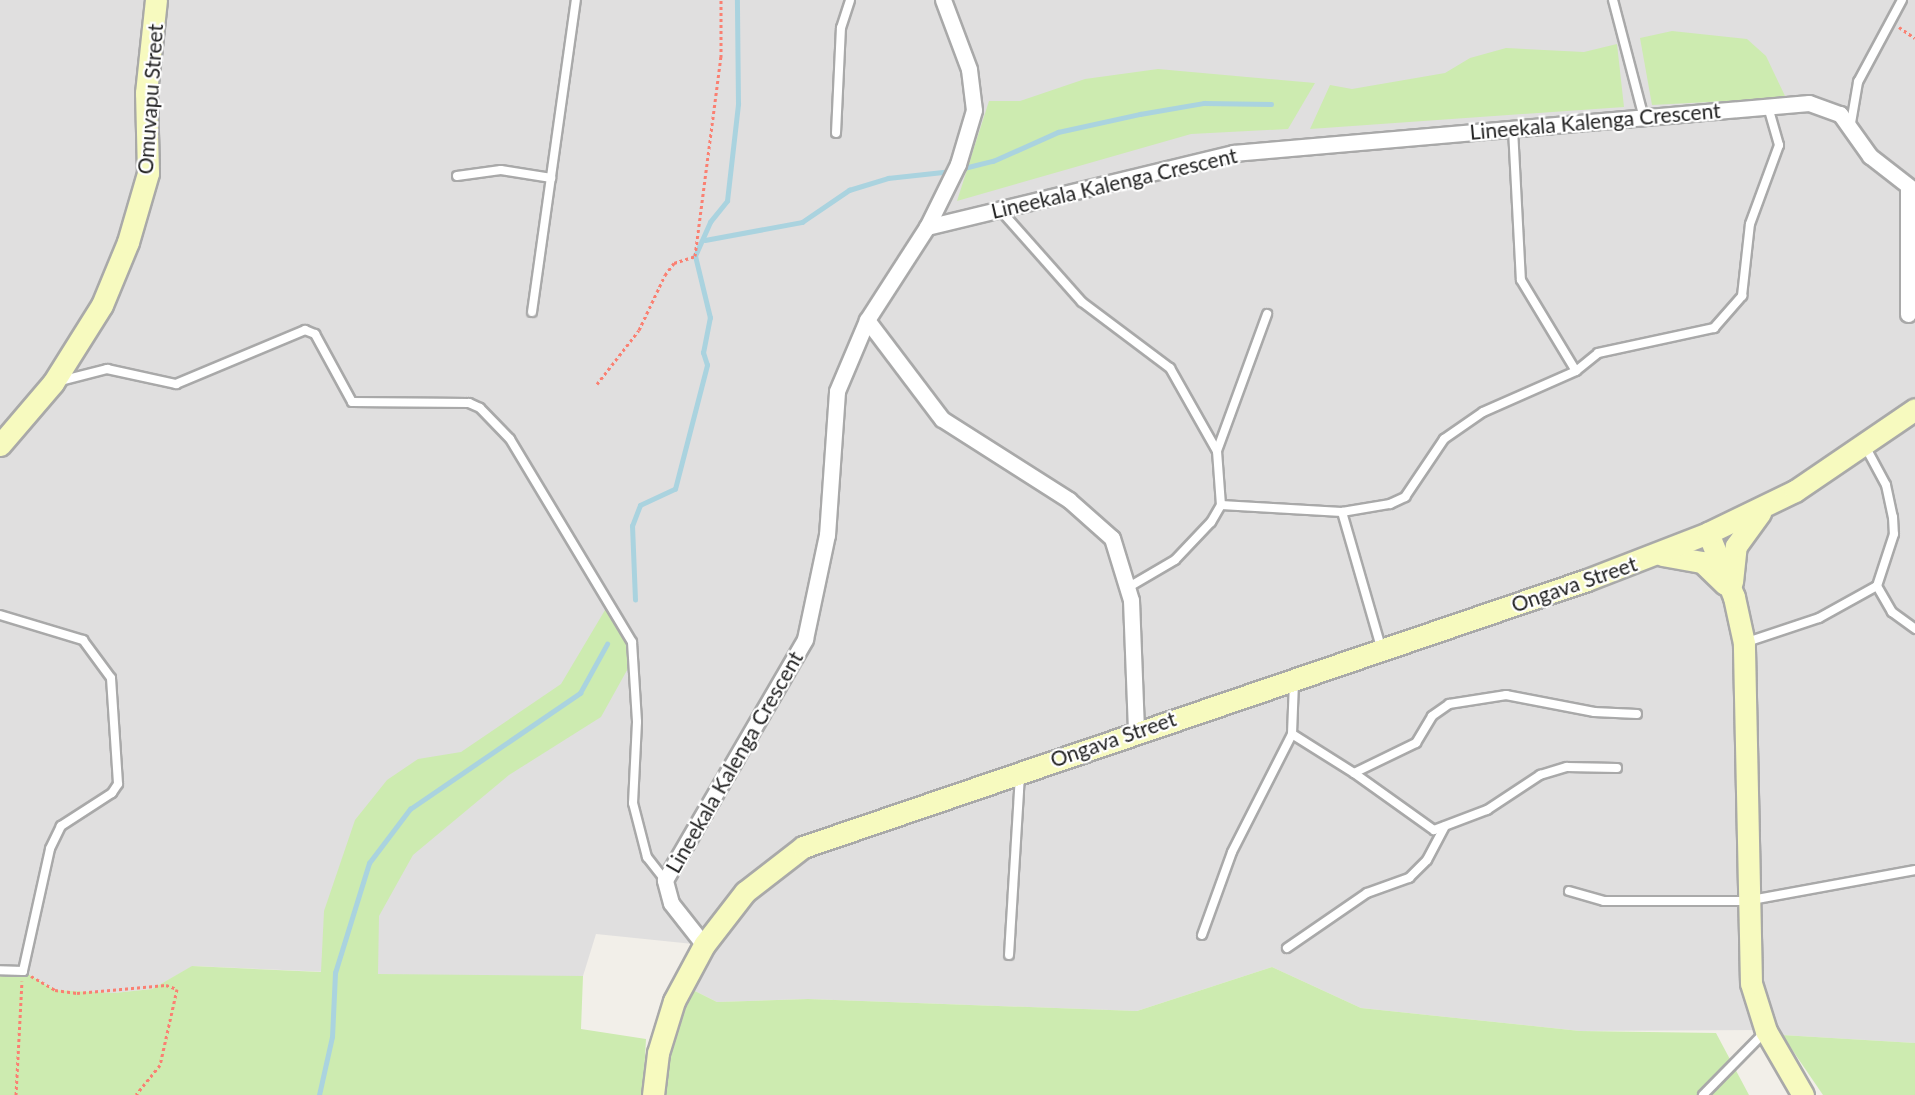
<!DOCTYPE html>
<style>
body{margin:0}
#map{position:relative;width:1915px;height:1095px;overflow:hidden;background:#f2efe9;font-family:Lato,sans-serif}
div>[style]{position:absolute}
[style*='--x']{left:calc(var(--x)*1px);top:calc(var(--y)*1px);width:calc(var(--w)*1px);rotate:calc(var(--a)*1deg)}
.residential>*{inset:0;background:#e0dfdf}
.grass>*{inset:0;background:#cdebb0}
.stream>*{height:4.5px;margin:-2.25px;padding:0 2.25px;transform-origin:2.25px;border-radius:2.25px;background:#aad3df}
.path>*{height:3px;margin-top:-1.5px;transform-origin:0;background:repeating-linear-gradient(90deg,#fa8072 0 3px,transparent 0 6px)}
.roads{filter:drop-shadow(2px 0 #a9a9a9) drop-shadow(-2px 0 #a9a9a9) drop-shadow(0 2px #a9a9a9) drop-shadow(0 -2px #a9a9a9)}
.lane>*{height:8px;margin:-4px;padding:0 4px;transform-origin:4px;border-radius:4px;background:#fff}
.street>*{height:15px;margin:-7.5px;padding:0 7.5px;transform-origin:7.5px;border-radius:7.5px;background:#fff}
.secondary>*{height:21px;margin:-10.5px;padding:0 10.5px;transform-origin:10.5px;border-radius:10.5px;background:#f7fabf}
span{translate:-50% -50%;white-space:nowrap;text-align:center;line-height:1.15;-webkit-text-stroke:4.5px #fff;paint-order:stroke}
.street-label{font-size:21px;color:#222}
</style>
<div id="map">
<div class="residential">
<i style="clip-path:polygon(0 0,1915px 0,1915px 409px,1764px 508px,1264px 699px,1669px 561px,1692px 563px,1723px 593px,1737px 647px,1738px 948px,1752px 1013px,1761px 1030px,1580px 1031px,1361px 1008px,1272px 967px,1137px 1011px,808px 999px,717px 1002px,681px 984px,703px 945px,596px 934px,583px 976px,421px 976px,193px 966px,152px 989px,114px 993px,55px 990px,23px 971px,0 970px)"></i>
<i style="clip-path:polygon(1915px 421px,1915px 1043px,1782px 1035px,1764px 999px,1755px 896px,1755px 658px,1737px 557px,1756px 523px)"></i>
</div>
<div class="grass">
<i style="clip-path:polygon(1672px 31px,1747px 39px,1766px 56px,1786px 98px,1652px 105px,1640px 38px)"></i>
<i style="clip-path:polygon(1617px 44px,1624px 107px,1310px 129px,1330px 85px,1352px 89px,1445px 73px,1470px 58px,1506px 48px,1584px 52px)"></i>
<i style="clip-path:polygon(1158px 69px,1315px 83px,1288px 129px,1191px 134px,957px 201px,989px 101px,1020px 101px,1085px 79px)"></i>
<i style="clip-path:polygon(608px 605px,636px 654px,601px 717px,509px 775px,413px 855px,379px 916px,378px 974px,583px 976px,581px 1029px,646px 1039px,643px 1095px,0 1095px,0 970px,23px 971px,55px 990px,114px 993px,152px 989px,192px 966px,321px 972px,324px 911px,355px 820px,387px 780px,418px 759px,461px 752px,561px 684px)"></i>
<i style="clip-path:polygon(1272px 967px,1361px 1008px,1580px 1031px,1716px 1033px,1749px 1095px,653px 1095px,681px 984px,717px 1002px,808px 999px,1137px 1011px)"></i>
<i style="clip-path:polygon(1782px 1035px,1915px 1043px,1915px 1095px,1823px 1095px)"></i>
</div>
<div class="stream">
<i style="--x:960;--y:169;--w:34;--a:-14"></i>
<i style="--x:993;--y:161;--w:71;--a:-24"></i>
<i style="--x:1058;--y:132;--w:84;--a:-12.4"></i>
<i style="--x:1140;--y:114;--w:65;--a:-9.8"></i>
<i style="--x:1204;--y:103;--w:67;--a:0.9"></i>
<i style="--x:705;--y:240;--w:99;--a:-10.5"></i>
<i style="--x:802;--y:222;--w:57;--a:-34.2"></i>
<i style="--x:849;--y:190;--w:41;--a:-17.1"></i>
<i style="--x:888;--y:178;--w:64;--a:-6.2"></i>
<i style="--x:635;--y:600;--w:74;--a:-92.3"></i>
<i style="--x:632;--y:526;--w:22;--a:-69"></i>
<i style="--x:640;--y:505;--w:38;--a:-25"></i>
<i style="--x:675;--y:489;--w:128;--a:-75.5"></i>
<i style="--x:707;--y:365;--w:13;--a:-108"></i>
<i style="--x:703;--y:353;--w:36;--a:-79"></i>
<i style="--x:710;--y:318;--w:64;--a:-103.6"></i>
<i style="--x:695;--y:256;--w:37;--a:-66"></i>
<i style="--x:710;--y:222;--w:27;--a:-51"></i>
<i style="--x:727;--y:201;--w:98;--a:-83.5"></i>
<i style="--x:738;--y:104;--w:104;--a:-90.6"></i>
<i style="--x:319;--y:1095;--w:59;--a:-77.4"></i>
<i style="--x:332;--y:1037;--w:64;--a:-87.3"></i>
<i style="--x:335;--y:973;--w:115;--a:-72.8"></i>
<i style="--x:369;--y:863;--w:68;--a:-52.8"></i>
<i style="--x:410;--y:809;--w:206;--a:-34.3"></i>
<i style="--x:580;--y:693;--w:56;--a:-61.1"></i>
</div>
<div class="path">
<i style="--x:1899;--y:27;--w:19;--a:35"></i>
<i style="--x:597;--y:384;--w:68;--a:-52.1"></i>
<i style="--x:639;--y:330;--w:61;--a:-64.7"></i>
<i style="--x:665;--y:275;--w:15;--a:-53"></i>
<i style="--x:674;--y:263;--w:22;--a:-18"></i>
<i style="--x:695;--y:256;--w:201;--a:-82.6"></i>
<i style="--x:721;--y:57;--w:57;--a:-90"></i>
<i style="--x:31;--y:976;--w:28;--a:30"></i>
<i style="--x:55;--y:990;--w:22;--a:8"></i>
<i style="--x:77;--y:993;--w:89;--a:-5.1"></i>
<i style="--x:166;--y:985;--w:12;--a:20"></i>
<i style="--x:177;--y:989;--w:78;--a:102.6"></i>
<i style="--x:160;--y:1065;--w:38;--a:129"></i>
<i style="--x:16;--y:1095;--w:114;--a:-87"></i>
</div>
<div class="roads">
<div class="lane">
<i style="--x:1613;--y:0;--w:118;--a:75.3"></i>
<i style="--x:1851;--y:123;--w:42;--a:-80.3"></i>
<i style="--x:1858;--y:82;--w:93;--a:-61.8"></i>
<i style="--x:1513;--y:129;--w:151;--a:87"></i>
<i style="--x:1521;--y:280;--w:106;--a:58.9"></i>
<i style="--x:836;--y:133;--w:105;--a:-87.3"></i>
<i style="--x:841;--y:28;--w:29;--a:-72"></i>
<i style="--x:457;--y:176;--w:44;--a:-7.8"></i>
<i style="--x:501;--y:170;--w:51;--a:9.1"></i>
<i style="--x:1002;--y:212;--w:120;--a:48.4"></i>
<i style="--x:1082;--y:302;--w:110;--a:36.9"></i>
<i style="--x:1170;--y:368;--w:95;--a:60.5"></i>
<i style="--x:1217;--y:451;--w:54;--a:85.8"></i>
<i style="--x:1221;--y:505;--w:20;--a:120"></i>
<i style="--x:1211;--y:522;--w:52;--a:133.5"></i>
<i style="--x:1175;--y:560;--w:53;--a:149.6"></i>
<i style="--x:532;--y:312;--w:315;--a:-82"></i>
<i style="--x:60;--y:381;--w:49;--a:-14.3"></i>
<i style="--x:107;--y:369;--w:71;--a:12.3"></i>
<i style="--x:176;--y:384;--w:140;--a:-22.7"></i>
<i style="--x:305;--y:330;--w:11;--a:22"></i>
<i style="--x:315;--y:334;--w:77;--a:61.4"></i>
<i style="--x:352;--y:402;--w:117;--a:0.5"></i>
<i style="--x:469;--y:403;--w:12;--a:24"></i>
<i style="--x:480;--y:408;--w:43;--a:45.9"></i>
<i style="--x:510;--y:439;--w:237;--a:59"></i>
<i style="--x:632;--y:642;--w:80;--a:86.4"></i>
<i style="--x:637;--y:722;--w:81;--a:92.8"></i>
<i style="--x:633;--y:803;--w:56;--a:75.5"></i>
<i style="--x:647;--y:857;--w:29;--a:52"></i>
<i style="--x:1865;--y:446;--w:44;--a:61.7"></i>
<i style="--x:1886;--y:485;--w:33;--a:78"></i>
<i style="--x:1893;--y:517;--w:17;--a:87"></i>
<i style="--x:1894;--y:534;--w:55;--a:108.1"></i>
<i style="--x:1877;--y:586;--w:30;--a:60"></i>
<i style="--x:1892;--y:612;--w:29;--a:36"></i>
<i style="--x:1217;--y:451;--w:146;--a:-69.9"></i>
<i style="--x:1221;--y:505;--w:121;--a:3.3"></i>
<i style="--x:1342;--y:512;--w:49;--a:-9.5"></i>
<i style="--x:1390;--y:504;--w:17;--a:-25"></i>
<i style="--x:1405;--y:497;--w:70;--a:-56.1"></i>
<i style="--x:1444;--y:439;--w:47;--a:-34.7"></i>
<i style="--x:1483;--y:412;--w:102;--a:-23.8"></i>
<i style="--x:1576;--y:371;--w:28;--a:-39"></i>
<i style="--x:1598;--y:353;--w:119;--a:-12.2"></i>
<i style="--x:1714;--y:328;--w:43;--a:-48.8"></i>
<i style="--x:1742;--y:296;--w:72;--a:-83.7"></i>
<i style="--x:1750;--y:224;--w:84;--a:-69.8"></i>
<i style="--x:1779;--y:145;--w:40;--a:-106"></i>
<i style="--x:1342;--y:512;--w:141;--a:73.9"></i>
<i style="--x:0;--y:615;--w:87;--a:16.8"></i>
<i style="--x:83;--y:640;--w:47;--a:53.6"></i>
<i style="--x:111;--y:678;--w:106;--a:86.2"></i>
<i style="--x:118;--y:784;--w:11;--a:124"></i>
<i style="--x:112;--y:793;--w:61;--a:147.1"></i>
<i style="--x:61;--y:826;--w:25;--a:116"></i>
<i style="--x:50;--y:849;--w:125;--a:102.5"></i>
<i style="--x:23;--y:971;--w:23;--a:-178"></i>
<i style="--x:1744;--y:643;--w:79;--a:-18.4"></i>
<i style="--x:1819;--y:618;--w:66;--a:-28.9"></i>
<i style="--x:1292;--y:734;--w:73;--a:32.2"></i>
<i style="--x:1354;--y:773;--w:69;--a:-25.8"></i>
<i style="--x:1416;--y:743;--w:31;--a:-59"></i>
<i style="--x:1432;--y:716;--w:21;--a:-35"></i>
<i style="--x:1449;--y:704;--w:58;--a:-9"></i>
<i style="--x:1506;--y:695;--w:90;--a:10.9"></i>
<i style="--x:1594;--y:712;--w:43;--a:2.7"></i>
<i style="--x:1354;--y:773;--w:98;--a:35.5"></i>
<i style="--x:1434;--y:830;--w:57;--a:-20.7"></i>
<i style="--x:1487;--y:810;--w:64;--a:-33.4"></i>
<i style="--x:1540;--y:775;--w:28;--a:-17"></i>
<i style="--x:1567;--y:767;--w:50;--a:1.1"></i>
<i style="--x:1569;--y:891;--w:36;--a:16"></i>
<i style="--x:1604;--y:901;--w:142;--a:0"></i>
<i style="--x:1746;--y:901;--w:172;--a:-10.4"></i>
<i style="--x:1202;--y:935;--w:88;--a:-70.1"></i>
<i style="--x:1232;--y:852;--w:132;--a:-63"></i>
<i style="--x:1292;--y:734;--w:51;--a:-87.8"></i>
<i style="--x:1287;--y:948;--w:97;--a:-34.5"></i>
<i style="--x:1367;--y:893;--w:45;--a:-19.7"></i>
<i style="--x:1409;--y:878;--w:25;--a:-45"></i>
<i style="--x:1427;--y:860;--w:38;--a:-62"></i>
<i style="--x:1009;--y:955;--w:180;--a:-86.5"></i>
<i style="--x:1703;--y:1095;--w:88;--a:-45.5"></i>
</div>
<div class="street">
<i style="--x:1908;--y:189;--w:125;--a:90"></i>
<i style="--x:927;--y:227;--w:70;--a:-63.8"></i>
<i style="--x:958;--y:164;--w:56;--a:-73.5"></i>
<i style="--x:974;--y:110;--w:41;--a:-97"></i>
<i style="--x:969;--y:69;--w:74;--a:-110.6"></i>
<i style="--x:867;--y:320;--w:124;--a:52.9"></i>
<i style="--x:942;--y:419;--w:151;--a:32.5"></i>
<i style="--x:1069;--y:500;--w:57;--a:41.5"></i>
<i style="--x:1112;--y:538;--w:65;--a:73"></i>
<i style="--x:1131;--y:600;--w:130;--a:87.8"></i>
<i style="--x:704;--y:945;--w:53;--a:-128.2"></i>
<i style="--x:671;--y:903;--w:24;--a:-105"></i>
<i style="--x:665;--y:880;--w:279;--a:-59.8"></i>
<i style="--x:805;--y:639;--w:106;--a:-78.1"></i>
<i style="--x:827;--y:535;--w:144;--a:-86"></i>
<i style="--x:837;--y:391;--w:77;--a:-67.1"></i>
<i style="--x:867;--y:320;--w:111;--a:-57.2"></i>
<i style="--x:927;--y:227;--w:315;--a:-13.6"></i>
<i style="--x:1233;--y:153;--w:578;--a:-4.96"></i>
<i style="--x:1809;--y:103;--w:33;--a:20"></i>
<i style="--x:1840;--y:114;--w:52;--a:54.5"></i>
<i style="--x:1870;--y:156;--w:57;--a:37.9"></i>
</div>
<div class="secondary">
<i style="--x:0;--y:445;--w:82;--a:-49.5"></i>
<i style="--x:53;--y:383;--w:92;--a:-57.9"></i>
<i style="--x:102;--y:305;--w:68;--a:-67.6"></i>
<i style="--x:128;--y:242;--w:72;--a:-73.8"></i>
<i style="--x:148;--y:173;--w:80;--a:-91.4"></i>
<i style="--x:146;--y:93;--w:94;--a:-83.9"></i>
<i style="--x:1662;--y:555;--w:41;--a:9.9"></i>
<i style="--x:1702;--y:562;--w:32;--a:44"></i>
<i style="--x:1732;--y:582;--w:36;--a:-84"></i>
<i style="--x:1736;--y:546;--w:41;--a:-54"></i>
<i style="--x:653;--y:1095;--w:42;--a:-83.2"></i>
<i style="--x:658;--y:1053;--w:54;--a:-72.9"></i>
<i style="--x:674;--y:1001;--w:64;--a:-61.8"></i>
<i style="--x:704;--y:945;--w:67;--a:-52.3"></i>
<i style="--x:745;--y:892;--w:73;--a:-37.8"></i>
<i style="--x:803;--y:847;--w:828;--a:-18.81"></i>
<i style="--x:1587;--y:580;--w:130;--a:-21.2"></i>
<i style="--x:1803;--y:1095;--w:74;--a:-120"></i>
<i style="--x:1766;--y:1031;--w:50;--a:-107.4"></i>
<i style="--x:1751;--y:983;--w:340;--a:-91.2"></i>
<i style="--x:1744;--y:643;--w:47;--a:-102.3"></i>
<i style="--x:1734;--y:597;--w:69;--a:-112.1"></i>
<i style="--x:1708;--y:533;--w:97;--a:-25.8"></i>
<i style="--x:1795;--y:491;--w:145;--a:-34.3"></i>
</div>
</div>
<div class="street-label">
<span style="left:150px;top:99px;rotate:-86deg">Omuvapu Street</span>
<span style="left:1595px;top:121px;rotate:-5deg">Lineekala Kalenga Crescent</span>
<span style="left:1114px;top:183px;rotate:-13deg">Lineekala Kalenga Crescent</span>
<span style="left:1574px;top:584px;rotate:-19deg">Ongava Street</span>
<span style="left:1113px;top:739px;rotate:-19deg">Ongava Street</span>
<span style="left:734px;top:762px;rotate:-60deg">Lineekala Kalenga Crescent</span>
</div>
</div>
